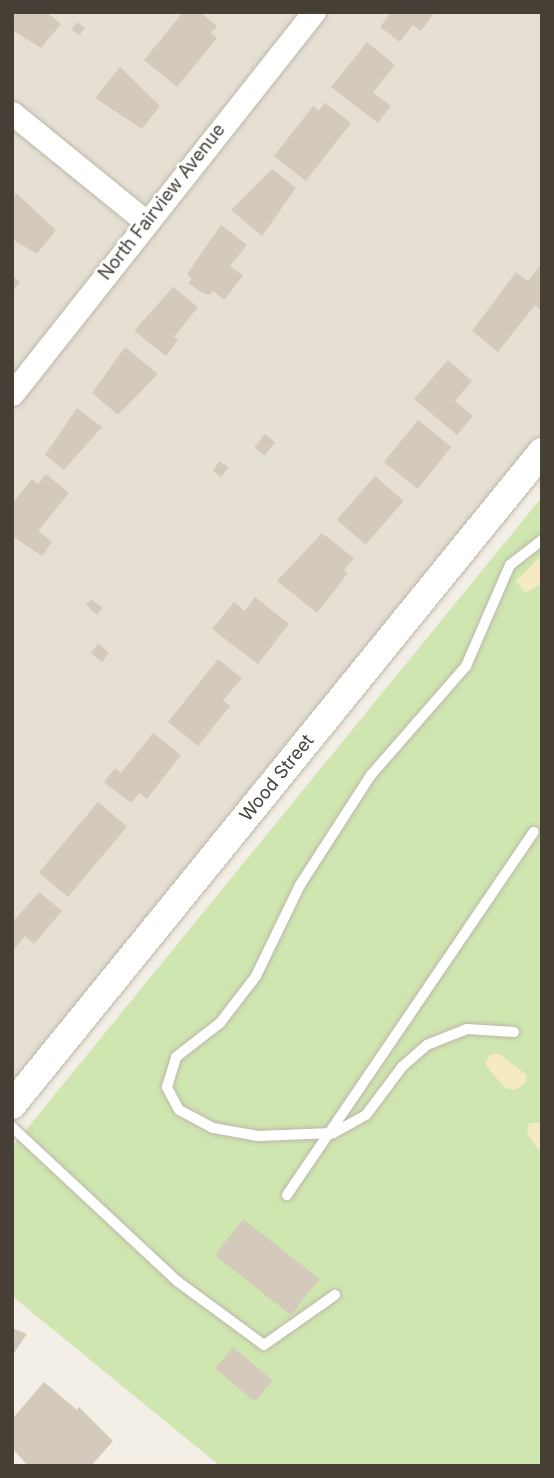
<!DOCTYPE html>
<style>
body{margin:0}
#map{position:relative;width:554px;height:1478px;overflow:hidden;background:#f3efe6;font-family:Inter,sans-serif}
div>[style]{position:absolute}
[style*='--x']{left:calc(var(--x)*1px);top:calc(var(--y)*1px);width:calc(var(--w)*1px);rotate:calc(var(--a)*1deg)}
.residential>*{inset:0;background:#e6e0d4}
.green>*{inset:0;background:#cfe6b0}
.sand>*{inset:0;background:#f6eac3}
.building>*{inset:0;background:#d4cabc;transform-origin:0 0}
.roads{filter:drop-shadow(0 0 2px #beb6a9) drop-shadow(0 0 2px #beb6a9)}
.service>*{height:10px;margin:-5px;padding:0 5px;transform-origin:5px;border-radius:5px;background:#fff}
.minor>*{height:23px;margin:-11.5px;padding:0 11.5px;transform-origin:11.5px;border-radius:11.5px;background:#fff}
.tertiary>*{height:28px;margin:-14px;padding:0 14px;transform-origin:14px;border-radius:14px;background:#fff}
span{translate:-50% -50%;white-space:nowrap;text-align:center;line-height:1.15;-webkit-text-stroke:5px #fff;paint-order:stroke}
.street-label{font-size:18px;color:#453f36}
.frame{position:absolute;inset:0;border:14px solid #453f36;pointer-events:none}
</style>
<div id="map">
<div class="residential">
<i style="clip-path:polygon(12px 12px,542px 12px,542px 450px,12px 1101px)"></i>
</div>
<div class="green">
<i style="clip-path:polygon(542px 497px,542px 1466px,220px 1466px,12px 1296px,12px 1147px)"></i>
</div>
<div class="sand">
<i style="clip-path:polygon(542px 555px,542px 583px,525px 593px,516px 581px)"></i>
<i style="clip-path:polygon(499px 1054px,527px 1075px,525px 1083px,515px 1090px,505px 1088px,485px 1064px,490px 1055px)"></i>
<i style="clip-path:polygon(529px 1123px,542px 1123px,542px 1154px,527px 1134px)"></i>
</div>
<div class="building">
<i style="clip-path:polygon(12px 12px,47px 12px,61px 24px,41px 48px,12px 30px)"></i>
<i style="clip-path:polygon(183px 12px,200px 12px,217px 26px,211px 33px,217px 38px,177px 87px,144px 60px)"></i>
<i style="clip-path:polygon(391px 12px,435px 12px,421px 31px,413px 25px,400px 42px,380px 27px)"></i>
<i style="left:77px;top:22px;width:10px;height:9px;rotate:37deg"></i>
<i style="clip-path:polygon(367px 42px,395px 65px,373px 92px,391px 106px,378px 123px,331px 87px)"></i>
<i style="clip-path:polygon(120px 67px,160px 106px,142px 129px,95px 98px)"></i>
<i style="clip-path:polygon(325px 103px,351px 123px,306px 181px,274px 156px,313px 106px,319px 111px)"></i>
<i style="clip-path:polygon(272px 169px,296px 188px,262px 236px,231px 210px)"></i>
<i style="clip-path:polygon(16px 193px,56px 230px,37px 254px,12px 239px,12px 199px)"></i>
<i style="clip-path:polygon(221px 225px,247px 245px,230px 266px,243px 276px,224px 300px,213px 291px,209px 295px,201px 292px,188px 283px,192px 279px,187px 274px)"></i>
<i style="clip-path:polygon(542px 263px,542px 311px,535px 305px,498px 352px,472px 331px,516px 272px,528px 281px)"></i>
<i style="clip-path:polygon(12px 276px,20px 282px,12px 292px)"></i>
<i style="clip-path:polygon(173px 287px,198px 307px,174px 337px,178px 340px,166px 356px,134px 331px)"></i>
<i style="clip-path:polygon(125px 347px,158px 374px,118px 415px,92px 393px)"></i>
<i style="clip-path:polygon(448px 360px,472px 381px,455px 401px,473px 416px,457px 435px,414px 399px)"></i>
<i style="clip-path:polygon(77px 408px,102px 427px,64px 470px,45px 455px)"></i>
<i style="left:418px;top:420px;width:43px;height:54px;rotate:39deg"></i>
<i style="left:265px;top:434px;width:13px;height:17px;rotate:39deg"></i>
<i style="left:220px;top:461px;width:11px;height:12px;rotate:38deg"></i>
<i style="clip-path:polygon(46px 474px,69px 493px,38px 531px,52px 542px,42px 556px,12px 536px,12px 504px,32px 479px,38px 484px)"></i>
<i style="left:375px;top:476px;width:38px;height:58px;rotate:41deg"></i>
<i style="clip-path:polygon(322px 533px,354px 558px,344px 570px,348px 573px,317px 613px,277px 581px)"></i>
<i style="clip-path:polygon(255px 597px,289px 624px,258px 664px,212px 629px,234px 602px,245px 611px)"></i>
<i style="clip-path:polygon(91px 599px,103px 608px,97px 615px,86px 605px)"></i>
<i style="clip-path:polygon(98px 643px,109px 653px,102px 662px,91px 653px)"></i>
<i style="clip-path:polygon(218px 659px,242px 678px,223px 701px,230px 706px,198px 746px,168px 722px)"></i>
<i style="clip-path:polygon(153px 733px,181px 755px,147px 799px,139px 793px,131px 803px,104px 782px,115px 768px,121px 773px)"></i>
<i style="left:98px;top:802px;width:38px;height:92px;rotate:40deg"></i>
<i style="clip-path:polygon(39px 892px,62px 911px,34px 944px,25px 936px,12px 952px,12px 923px)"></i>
<i style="left:243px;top:1219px;width:97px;height:46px;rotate:38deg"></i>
<i style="clip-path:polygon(12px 1328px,27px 1334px,12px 1356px)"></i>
<i style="left:233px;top:1347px;width:52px;height:28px;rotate:40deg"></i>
<i style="clip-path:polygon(44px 1382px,77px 1410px,79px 1407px,113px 1441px,91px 1466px,28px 1466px,12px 1448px,12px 1419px)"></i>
</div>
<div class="roads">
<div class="service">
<i style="--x:514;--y:1032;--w:47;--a:-176.3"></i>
<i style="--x:467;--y:1029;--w:43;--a:158.2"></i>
<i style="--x:427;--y:1045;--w:33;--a:139"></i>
<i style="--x:402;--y:1067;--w:60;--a:126.9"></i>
<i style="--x:366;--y:1115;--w:38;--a:151"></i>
<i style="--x:333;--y:1133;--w:75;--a:177.7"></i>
<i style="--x:258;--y:1136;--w:46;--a:-169.9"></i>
<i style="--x:213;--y:1128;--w:38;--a:-152"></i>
<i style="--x:179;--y:1110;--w:26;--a:-118"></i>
<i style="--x:167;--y:1087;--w:31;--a:-73"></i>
<i style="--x:176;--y:1057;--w:56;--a:-37.7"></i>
<i style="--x:220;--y:1023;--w:59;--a:-52.5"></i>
<i style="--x:256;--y:976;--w:101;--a:-64.2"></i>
<i style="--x:300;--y:885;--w:131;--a:-57.2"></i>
<i style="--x:371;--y:775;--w:145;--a:-48.9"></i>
<i style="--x:466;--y:666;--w:110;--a:-66.5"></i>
<i style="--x:510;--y:565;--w:41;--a:-38"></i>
<i style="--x:12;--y:1127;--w:226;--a:43"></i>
<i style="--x:177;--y:1281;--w:108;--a:36.3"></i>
<i style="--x:264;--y:1345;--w:87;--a:-35.2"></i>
<i style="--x:287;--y:1195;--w:439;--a:-55.8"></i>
</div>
<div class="minor">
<i style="--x:12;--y:113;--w:173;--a:39.1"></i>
<i style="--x:12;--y:394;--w:487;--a:-51.7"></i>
</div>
<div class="tertiary">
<i style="--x:12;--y:1105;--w:841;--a:-50.94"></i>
</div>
</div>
<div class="street-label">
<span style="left:162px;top:202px;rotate:-52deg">North Fairview Avenue</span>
<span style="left:277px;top:778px;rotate:-51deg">Wood Street</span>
</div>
<div class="frame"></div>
</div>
